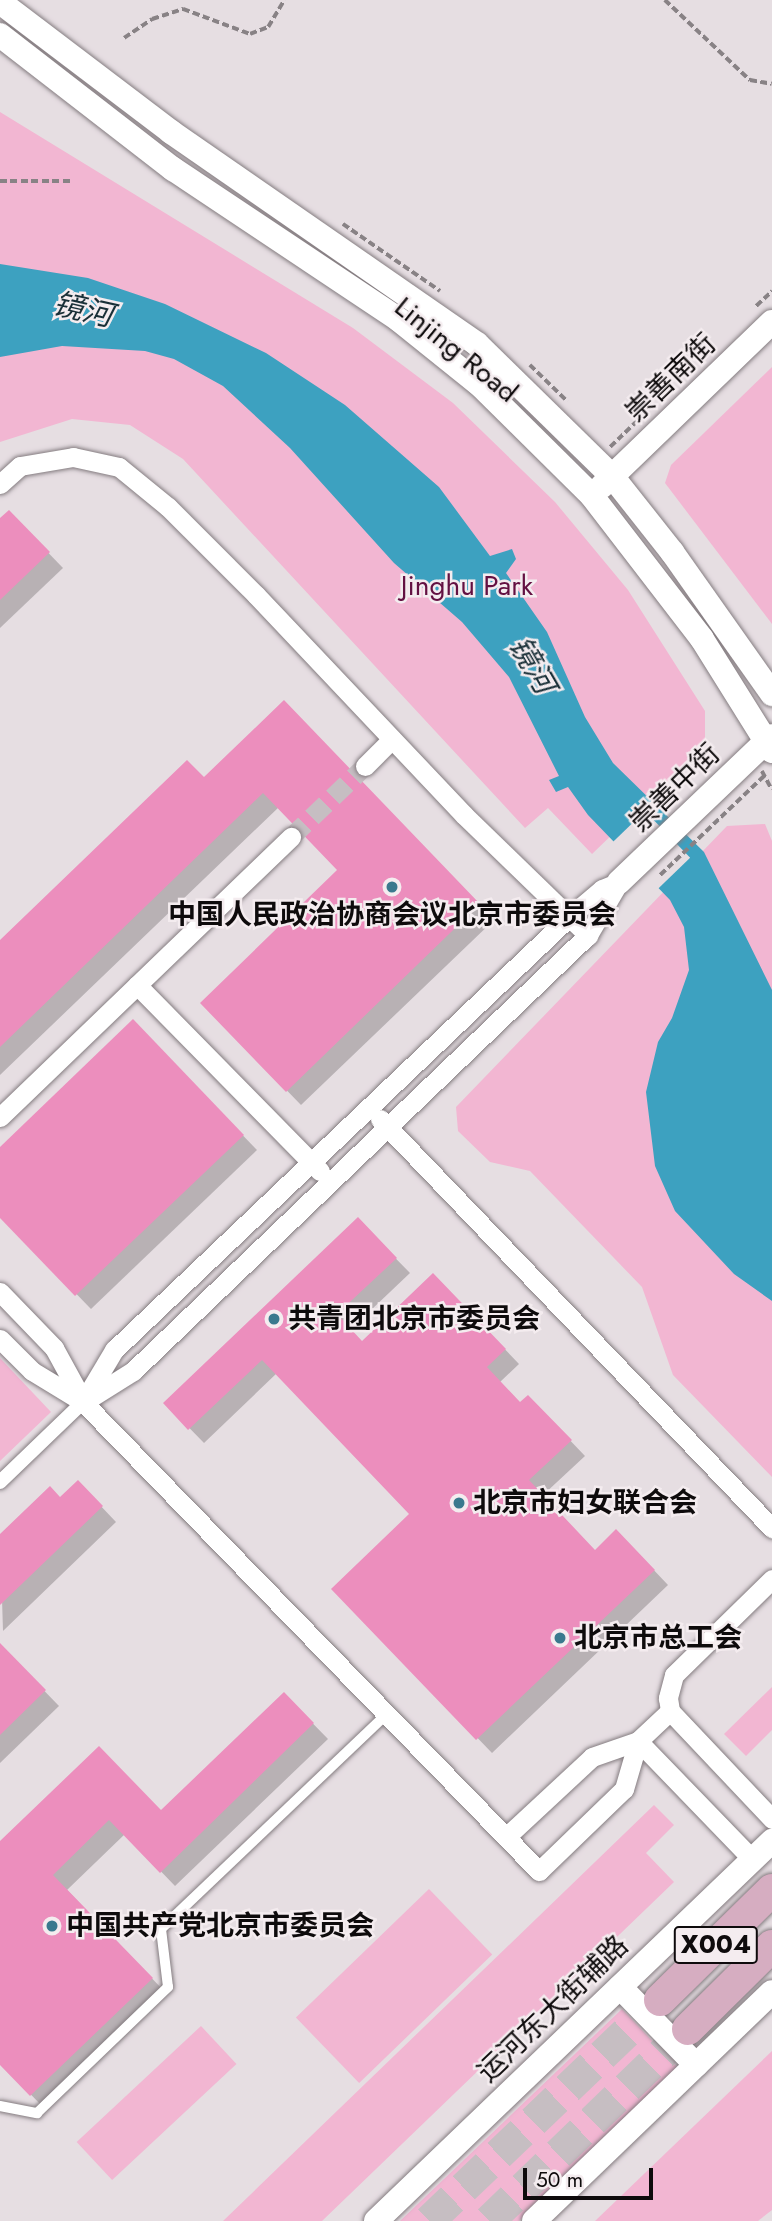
<!DOCTYPE html>
<meta charset="utf-8">
<style>
body{margin:0}
#map{position:relative;width:772px;height:2221px;overflow:hidden;background:#e6dee2;font-family:Jost,"Noto Sans SC",sans-serif}
div>[style]{position:absolute}
[style*='--x']{left:calc(var(--x)*1px);top:calc(var(--y)*1px);width:calc(var(--w)*1px);rotate:calc(var(--a)*1deg)}
.green>*{inset:0;background:#f2b6d2;transform-origin:0 0}
.water>*{inset:0;background:#3da1c0}
.pier>*{inset:0;background:#e6dee2;transform-origin:0 0}
.shadow>*{inset:0;background:#0003}
.building>*{inset:0;background:#ec8ebd}
.minor-tunnel>*{height:19px;margin-top:-9.5px;transform-origin:0;background:repeating-linear-gradient(90deg,#c6bec2 0 19px,transparent 0 29px)}
.primary-tunnel>*{height:32px;margin-top:-16px;transform-origin:0;background:repeating-linear-gradient(90deg,#c6bec2 0 32px,transparent 0 48px)}
.path>*{height:3.5px;margin-top:-1.75px;transform-origin:0;background:repeating-linear-gradient(90deg,#888285 0 7px,transparent 0 10.5px)}
.roads{filter:drop-shadow(0 0 2px #847c80) drop-shadow(0 0 2px #847c80)}
.service>*{height:10px;margin:-5px;padding:0 5px;transform-origin:5px;border-radius:5px;background:#fff}
.pedestrian>*{height:14px;margin:-7px;padding:0 7px;transform-origin:7px;border-radius:7px;background:#fff}
.minor>*{height:19px;margin:-9.5px;padding:0 9.5px;transform-origin:9.5px;border-radius:9.5px;background:#fff}
.tertiary>*{height:24px;margin:-12px;padding:0 12px;transform-origin:12px;border-radius:12px;background:#fff}
.primary>*{height:32px;margin:-16px;padding:0 16px;transform-origin:16px;border-radius:16px;background:#d6adc1}
.dots>*{width:19px;height:19px;translate:-50% -50%;box-sizing:border-box;border:4px solid #f4ecef;border-radius:50%}
span{translate:-50% -50%;white-space:nowrap;text-align:center;line-height:1.15;-webkit-text-stroke:5px #f4ecef;paint-order:stroke}
.shield-label span{padding:2px 5px;background:#f4ecef;border:2px solid;border-radius:5px;-webkit-text-stroke-width:0}
.shield-label{font-size:26px;color:#0e0b0c;font-weight:700}
.street-label{font-size:28px;color:#0e0b0c}
.park-label{font-size:28px;color:#631042}
.poi-label{font-size:28px;color:#0e0b0c;font-weight:700}
.left{translate:0 -50%;text-align:left}
.water-label{font-size:30px;color:#1a3038;font-style:italic}
.scale{position:absolute;left:523px;top:2168px;width:130px;height:32px;box-sizing:border-box;border:4px solid #0e0b0c;border-top:0;padding-left:9px;font-size:21px;line-height:24px;white-space:nowrap;color:#0e0b0c;-webkit-text-stroke:5px #f4ecef;paint-order:stroke}
</style>
<div id="map">
<div class="green">
<i style="clip-path:polygon(0 112px,353px 328px,453px 403px,555px 502px,628px 590px,705px 711px,705px 745px,592px 854px,548px 808px,525px 828px,183px 459px,130px 425px,72px 419px,0 442px)"></i>
<i style="clip-path:polygon(772px 367px,772px 624px,665px 483px,671px 465px)"></i>
<i style="clip-path:polygon(765px 824px,772px 841px,772px 1477px,673px 1375px,642px 1287px,530px 1171px,490px 1162px,458px 1131px,456px 1107px,727px 826px)"></i>
<i style="clip-path:polygon(0 1358px,51px 1412px,0 1461px)"></i>
<i style="clip-path:polygon(772px 1687px,772px 1730px,746px 1756px,724px 1734px)"></i>
<i style="clip-path:polygon(654px 1805px,674px 1825px,646px 1853px,674px 1882px,322px 2221px,223px 2221px)"></i>
<i style="left:429px;top:1889px;width:91px;height:185px;rotate:46deg"></i>
<i style="clip-path:polygon(622px 2009px,678px 2068px,519px 2221px,400px 2221px)"></i>
<i style="left:201px;top:2026px;width:52px;height:170px;rotate:47deg"></i>
<i style="clip-path:polygon(772px 2051px,772px 2210px,758px 2221px,595px 2221px)"></i>
</div>
<div class="water">
<i style="clip-path:polygon(0 264px,88px 278px,165px 304px,266px 353px,345px 405px,439px 487px,490px 556px,512px 549px,516px 559px,506px 573px,547px 632px,585px 717px,613px 763px,704px 852px,772px 990px,772px 1301px,734px 1274px,675px 1211px,655px 1166px,646px 1092px,658px 1042px,672px 1018px,689px 970px,684px 927px,670px 900px,588px 815px,568px 787px,556px 792px,549px 780px,559px 776px,509px 677px,462px 622px,394px 563px,290px 448px,223px 386px,174px 359px,145px 351px,62px 346px,0 357px)"></i>
</div>
<div class="pier">
<i style="left:645px;top:811px;width:65px;height:45px;rotate:46deg"></i>
</div>
<div class="shadow">
<i style="clip-path:polygon(9px 512px,63px 568px,0 628px,0 520px)"></i>
<i style="clip-path:polygon(298px 717px,494px 920px,301px 1105px,202px 1003px,340px 871px,279px 807px,0 1075px,0 942px,204px 779px)"></i>
<i style="clip-path:polygon(147px 1036px,257px 1150px,91px 1309px,0 1215px,0 1149px)"></i>
<i style="clip-path:polygon(358px 1220px,410px 1273px,350px 1330px,363px 1343px,448px 1290px,519px 1364px,500px 1382px,521px 1404px,543px 1412px,585px 1456px,542px 1496px,596px 1552px,631px 1546px,668px 1585px,492px 1753px,334px 1589px,412px 1514px,277px 1373px,204px 1443px,165px 1403px)"></i>
<i style="clip-path:polygon(78px 1482px,116px 1522px,3px 1631px,0 1536px,60px 1499px)"></i>
<i style="clip-path:polygon(1px 1646px,59px 1706px,0 1763px,0 1647px)"></i>
<i style="clip-path:polygon(284px 1694px,328px 1739px,175px 1886px,125px 1834px,67px 1890px,166px 1993px,45px 2109px,0 2063px,0 1844px,99px 1748px,162px 1812px)"></i>
</div>
<div class="building">
<i style="clip-path:polygon(9px 510px,50px 552px,0 600px,0 518px)"></i>
<i style="clip-path:polygon(284px 700px,480px 904px,286px 1092px,200px 1003px,337px 870px,263px 793px,0 1047px,0 940px,187px 760px,204px 777px)"></i>
<i style="clip-path:polygon(133px 1019px,244px 1135px,75px 1296px,0 1218px,0 1147px)"></i>
<i style="clip-path:polygon(358px 1217px,397px 1258px,337px 1314px,362px 1341px,433px 1273px,506px 1349px,487px 1367px,520px 1402px,528px 1395px,572px 1440px,529px 1480px,595px 1550px,616px 1529px,655px 1570px,476px 1740px,331px 1589px,409px 1514px,262px 1360px,188px 1430px,163px 1403px)"></i>
<i style="clip-path:polygon(78px 1480px,103px 1506px,0 1605px,0 1534px,50px 1486px,60px 1497px)"></i>
<i style="clip-path:polygon(0 1643px,46px 1690px,0 1735px)"></i>
<i style="clip-path:polygon(284px 1692px,314px 1723px,160px 1873px,109px 1820px,53px 1875px,153px 1978px,30px 2096px,0 2065px,0 1841px,99px 1746px,161px 1810px)"></i>
</div>
<div class="minor-tunnel">
<i style="--x:291;--y:837;--w:103;--a:-43.8"></i>
</div>
<div class="primary-tunnel">
<i style="--x:429;--y:2221;--w:320;--a:-43.7"></i>
<i style="--x:489;--y:2221;--w:277;--a:-44"></i>
</div>
<div class="path">
<i style="--x:665;--y:0;--w:117;--a:43.3"></i>
<i style="--x:750;--y:80;--w:22;--a:10"></i>
<i style="--x:124;--y:38;--w:34;--a:-34"></i>
<i style="--x:152;--y:19;--w:33;--a:-18"></i>
<i style="--x:183;--y:9;--w:72;--a:20.5"></i>
<i style="--x:250;--y:34;--w:19;--a:-21"></i>
<i style="--x:268;--y:27;--w:31;--a:-59"></i>
<i style="--x:0;--y:181;--w:70;--a:0"></i>
<i style="--x:343;--y:224;--w:118;--a:34.6"></i>
<i style="--x:756;--y:306;--w:22;--a:-43"></i>
<i style="--x:530;--y:365;--w:52;--a:44.2"></i>
<i style="--x:610;--y:447;--w:37;--a:-44"></i>
<i style="--x:762;--y:771;--w:21;--a:62"></i>
<i style="--x:660;--y:875;--w:146;--a:-43.6"></i>
</div>
<div class="roads">
<div class="service">
<i style="--x:0;--y:2106;--w:38;--a:11"></i>
<i style="--x:37;--y:2113;--w:182;--a:-43.9"></i>
<i style="--x:168;--y:1987;--w:58;--a:-96.9"></i>
<i style="--x:161;--y:1929;--w:312;--a:-43.6"></i>
</div>
<div class="pedestrian">
<i style="--x:0;--y:1482;--w:115;--a:-43.9"></i>
</div>
<div class="minor">
<i style="--x:0;--y:484;--w:27;--a:-42"></i>
<i style="--x:20;--y:466;--w:54;--a:-9.6"></i>
<i style="--x:73;--y:457;--w:47;--a:12.3"></i>
<i style="--x:119;--y:467;--w:63;--a:39.2"></i>
<i style="--x:168;--y:507;--w:124;--a:45"></i>
<i style="--x:256;--y:595;--w:303;--a:46.6"></i>
<i style="--x:464;--y:815;--w:173;--a:44.1"></i>
<i style="--x:365;--y:766;--w:38;--a:-45"></i>
<i style="--x:137;--y:985;--w:261;--a:45.5"></i>
<i style="--x:0;--y:1117;--w:404;--a:-43.9"></i>
<i style="--x:380;--y:1119;--w:567;--a:46.22"></i>
<i style="--x:0;--y:1292;--w:78;--a:46"></i>
<i style="--x:54;--y:1348;--w:60;--a:61.3"></i>
<i style="--x:0;--y:1339;--w:45;--a:45"></i>
<i style="--x:32;--y:1371;--w:60;--a:31.3"></i>
<i style="--x:83;--y:1402;--w:654;--a:45.81"></i>
<i style="--x:539;--y:1871;--w:118;--a:-44"></i>
<i style="--x:624;--y:1789;--w:50;--a:-73.7"></i>
<i style="--x:87;--y:1400;--w:54;--a:-32.2"></i>
<i style="--x:133;--y:1371;--w:630;--a:-43.78"></i>
<i style="--x:588;--y:935;--w:61;--a:-59.7"></i>
<i style="--x:83;--y:1402;--w:61;--a:-59.2"></i>
<i style="--x:114;--y:1350;--w:628;--a:-43.58"></i>
<i style="--x:569;--y:917;--w:43;--a:-40.3"></i>
<i style="--x:602;--y:889;--w:18;--a:-22"></i>
<i style="--x:772;--y:1579;--w:137;--a:135.6"></i>
<i style="--x:674;--y:1675;--w:24;--a:105"></i>
<i style="--x:668;--y:1698;--w:13;--a:81"></i>
<i style="--x:670;--y:1711;--w:149;--a:46.6"></i>
<i style="--x:638;--y:1741;--w:164;--a:46"></i>
<i style="--x:506;--y:1837;--w:117;--a:-42.9"></i>
<i style="--x:592;--y:1757;--w:49;--a:-19.2"></i>
<i style="--x:638;--y:1741;--w:44;--a:-43.2"></i>
</div>
<div class="tertiary">
<i style="--x:0;--y:2;--w:215;--a:37.2"></i>
<i style="--x:171;--y:132;--w:372;--a:34.7"></i>
<i style="--x:477;--y:344;--w:189;--a:44.4"></i>
<i style="--x:612;--y:476;--w:97;--a:51.7"></i>
<i style="--x:672;--y:552;--w:174;--a:54.8"></i>
<i style="--x:0;--y:35;--w:219;--a:37.8"></i>
<i style="--x:173;--y:169;--w:272;--a:33.7"></i>
<i style="--x:399;--y:320;--w:102;--a:38.7"></i>
<i style="--x:479;--y:384;--w:159;--a:44.7"></i>
<i style="--x:592;--y:496;--w:180;--a:52.4"></i>
<i style="--x:702;--y:639;--w:132;--a:58"></i>
<i style="--x:602;--y:486;--w:236;--a:-44"></i>
<i style="--x:619;--y:882;--w:211;--a:-43.7"></i>
<i style="--x:620;--y:1987;--w:109;--a:45.7"></i>
<i style="--x:376;--y:2221;--w:549;--a:-43.82"></i>
<i style="--x:534;--y:2221;--w:330;--a:-43.9"></i>
</div>
<div class="primary">
<i style="--x:660;--y:2000;--w:157;--a:-44.5"></i>
<i style="--x:688;--y:2029;--w:118;--a:-44.7"></i>
</div>
</div>
<div class="dots">
<i style="left:392px;top:887px;background:#3a798e"></i>
<i style="left:274px;top:1319px;background:#3a798e"></i>
<i style="left:459px;top:1503px;background:#3a798e"></i>
<i style="left:560px;top:1638px;background:#3a798e"></i>
<i style="left:52px;top:1926px;background:#3a798e"></i>
</div>
<div class="shield-label">
<span style="left:716px;top:1945px">X004</span>
</div>
<div class="street-label">
<span style="left:456px;top:350px;rotate:39deg">Linjing Road</span>
<span style="left:671px;top:378px;rotate:-44deg">崇善南街</span>
<span style="left:675px;top:788px;rotate:-44deg">崇善中街</span>
<span style="left:553px;top:2009px;rotate:-44deg">运河东大街辅路</span>
</div>
<div class="park-label">
<span style="left:467px;top:586px">Jinghu Park</span>
</div>
<div class="poi-label">
<span style="left:392px;top:915px">中国人民政治协商会议北京市委员会</span>
<span class="left" style="left:288px;top:1319px">共青团北京市委员会</span>
<span class="left" style="left:473px;top:1503px">北京市妇女联合会</span>
<span class="left" style="left:574px;top:1638px">北京市总工会</span>
<span class="left" style="left:66px;top:1926px">中国共产党北京市委员会</span>
</div>
<div class="water-label">
<span style="left:83px;top:310px;rotate:13deg">镜河</span>
<span style="left:532px;top:665px;rotate:60deg">镜河</span>
</div>
<div class="scale">50 m</div>
</div>
